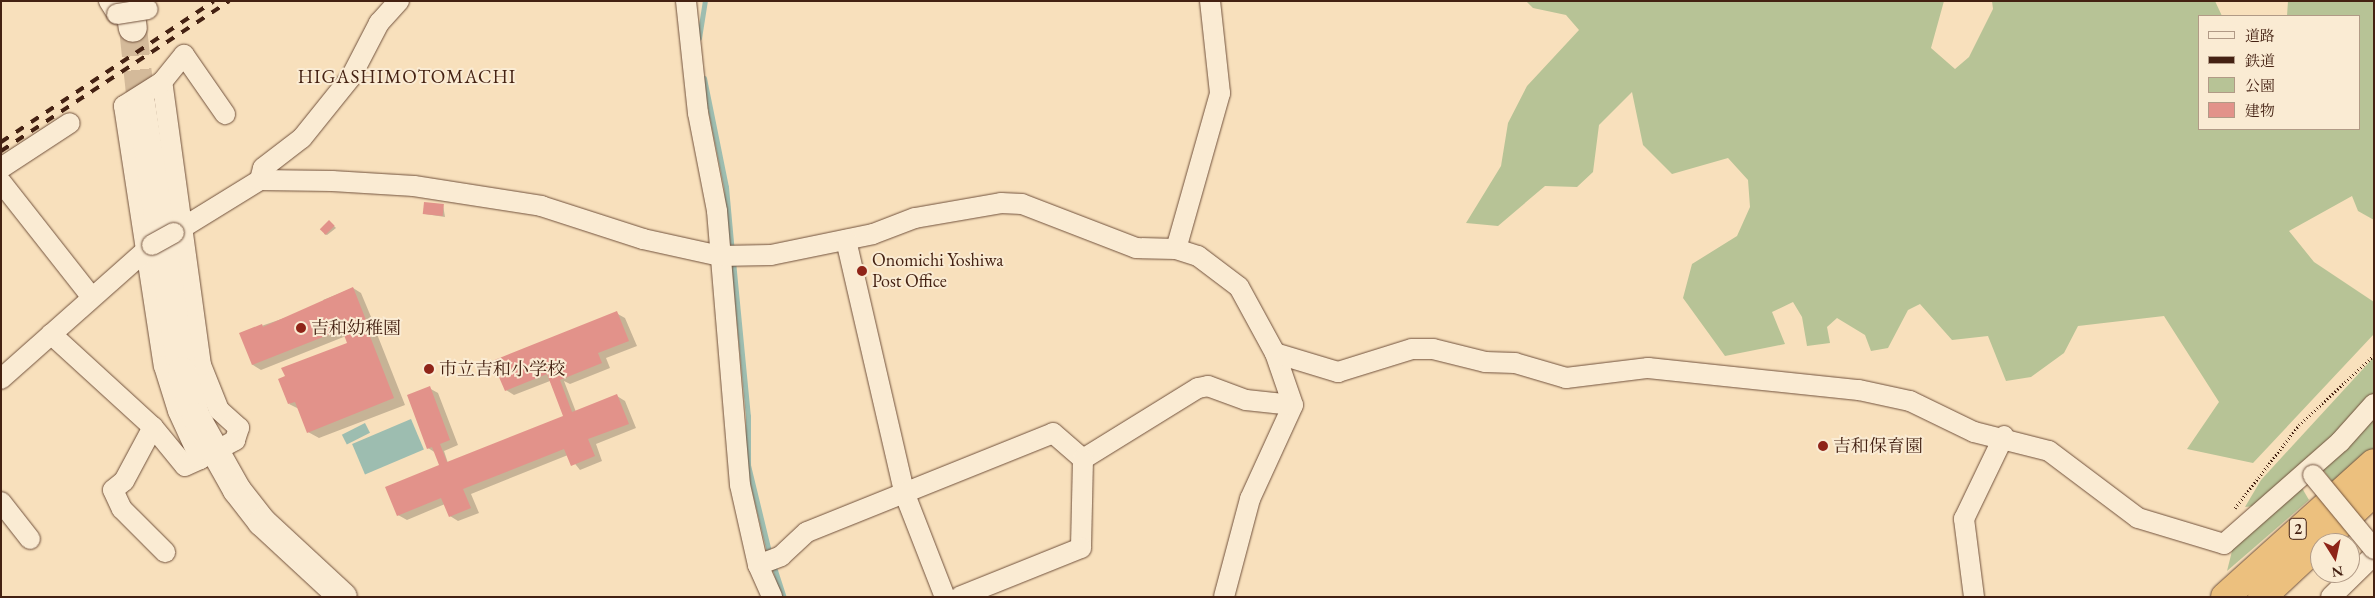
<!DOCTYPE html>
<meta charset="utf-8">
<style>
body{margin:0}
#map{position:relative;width:2375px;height:598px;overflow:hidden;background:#f8e0bc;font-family:"EB Garamond","Noto Serif JP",serif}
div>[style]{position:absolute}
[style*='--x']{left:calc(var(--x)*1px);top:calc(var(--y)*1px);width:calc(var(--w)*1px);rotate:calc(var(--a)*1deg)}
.green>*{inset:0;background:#b7c396}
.water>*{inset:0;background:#9dbdb0;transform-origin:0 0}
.shadow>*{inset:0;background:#0003}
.stream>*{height:5px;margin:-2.5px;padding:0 2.5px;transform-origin:2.5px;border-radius:2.5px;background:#9dbdb0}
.building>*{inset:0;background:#e2928a;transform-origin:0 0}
.secondary-tunnel>*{height:28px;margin-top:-14px;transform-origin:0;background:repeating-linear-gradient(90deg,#d4ba9a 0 28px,transparent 0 42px)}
.path>*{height:3px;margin-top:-1.5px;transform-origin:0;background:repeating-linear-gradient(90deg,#442112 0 1px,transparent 0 3.5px)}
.roads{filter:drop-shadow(0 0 1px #71513c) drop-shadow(0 0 1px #71513c)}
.street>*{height:20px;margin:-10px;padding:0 10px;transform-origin:10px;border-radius:10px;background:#faebd3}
.secondary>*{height:28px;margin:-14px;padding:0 14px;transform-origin:14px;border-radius:14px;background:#faebd3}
.highway>*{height:28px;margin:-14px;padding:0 14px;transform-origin:14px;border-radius:14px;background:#ecc07e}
.rail>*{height:4px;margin-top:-2px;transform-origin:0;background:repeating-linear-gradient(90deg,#442112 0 9px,transparent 0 18px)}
.bridges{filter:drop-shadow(0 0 1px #71513c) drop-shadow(0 0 1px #71513c)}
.street-bridge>*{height:20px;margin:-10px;padding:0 10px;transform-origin:10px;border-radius:10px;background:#faebd3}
.dots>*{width:14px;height:14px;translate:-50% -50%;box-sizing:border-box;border:2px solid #faebd3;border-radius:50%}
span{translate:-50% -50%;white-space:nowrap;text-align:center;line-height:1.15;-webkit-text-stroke:4px #faebd3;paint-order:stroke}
.shield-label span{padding:1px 4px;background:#faebd3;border:1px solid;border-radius:4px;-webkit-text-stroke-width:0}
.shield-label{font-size:16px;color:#442112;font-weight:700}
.poi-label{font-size:18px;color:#442112}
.left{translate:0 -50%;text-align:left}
.neighbourhood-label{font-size:19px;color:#442112;letter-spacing:1px}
.frame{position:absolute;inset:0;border:2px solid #442112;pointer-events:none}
.legend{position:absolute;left:2198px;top:15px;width:162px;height:115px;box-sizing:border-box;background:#faebd3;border:1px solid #b19a86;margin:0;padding:6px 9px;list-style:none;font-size:15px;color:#442112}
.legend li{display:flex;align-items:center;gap:10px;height:25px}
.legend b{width:25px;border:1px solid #b19a86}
.north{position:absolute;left:2310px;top:533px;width:50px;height:50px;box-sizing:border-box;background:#faebd3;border:1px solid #b19a86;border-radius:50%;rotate:170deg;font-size:14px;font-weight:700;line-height:20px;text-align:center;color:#442112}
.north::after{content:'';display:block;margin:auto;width:18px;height:22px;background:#8f2418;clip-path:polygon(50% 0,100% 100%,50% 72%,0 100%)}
</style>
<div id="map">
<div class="green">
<i style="clip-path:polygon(1526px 1px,1944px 1px,1931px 48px,1955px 69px,1969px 57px,1993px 9px,1992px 1px,2215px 1px,2222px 16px,2199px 16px,2199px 129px,2359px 129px,2359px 16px,2287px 16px,2288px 1px,2374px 1px,2374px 220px,2358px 211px,2352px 196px,2289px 231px,2314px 262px,2374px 302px,2374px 334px,2253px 463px,2187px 449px,2219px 402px,2164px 316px,2078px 326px,2064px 353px,2031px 377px,2006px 381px,1988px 336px,1952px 340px,1920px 304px,1908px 310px,1888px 348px,1871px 351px,1865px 335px,1837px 318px,1827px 327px,1830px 343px,1807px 346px,1802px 317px,1793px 302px,1772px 312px,1785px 344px,1725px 356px,1683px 298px,1692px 264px,1737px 236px,1750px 207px,1748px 180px,1728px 158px,1672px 174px,1643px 145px,1632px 92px,1599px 125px,1593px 172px,1577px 187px,1545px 186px,1498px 226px,1466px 223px,1501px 166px,1508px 123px,1527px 86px,1579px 30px,1566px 15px,1533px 8px)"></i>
<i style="clip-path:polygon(2374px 357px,2374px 399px,2254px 506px,2245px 507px,2261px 480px)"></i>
<i style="clip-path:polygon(2374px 417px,2374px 449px,2334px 484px,2323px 470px)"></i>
<i style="clip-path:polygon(2302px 488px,2309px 500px,2227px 571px,2233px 547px)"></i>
</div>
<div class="water">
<i style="left:411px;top:419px;width:33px;height:64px;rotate:67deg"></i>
<i style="left:365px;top:423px;width:11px;height:26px;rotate:63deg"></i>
</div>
<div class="shadow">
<i style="clip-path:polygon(443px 205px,445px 217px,425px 214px)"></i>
<i style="clip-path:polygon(329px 221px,336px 228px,327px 235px,324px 234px)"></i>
<i style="clip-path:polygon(353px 288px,361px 293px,374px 324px,365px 328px,377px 334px,405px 405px,319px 438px,308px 432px,299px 409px,289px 404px,348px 344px,346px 336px,261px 370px,253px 365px,241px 333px,325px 304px,323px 300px)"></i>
<i style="clip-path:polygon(616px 313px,625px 318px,637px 346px,606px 358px,610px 368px,570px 384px,564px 381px,576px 412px,617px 396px,625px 401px,636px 428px,596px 444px,602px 461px,580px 470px,568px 455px,471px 494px,479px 513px,458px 521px,450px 516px,445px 504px,407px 520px,398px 515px,440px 466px,436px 453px,428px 448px,429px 388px,438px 393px,458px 445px,444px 451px,448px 463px,565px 416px,550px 381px,514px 395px,506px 390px)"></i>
</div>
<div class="stream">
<i style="--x:699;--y:38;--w:37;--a:-81"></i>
<i style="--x:704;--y:78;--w:111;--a:78.6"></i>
<i style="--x:726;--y:187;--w:66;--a:84.8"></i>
<i style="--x:733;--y:261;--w:156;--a:84.5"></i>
<i style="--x:748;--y:416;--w:49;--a:90"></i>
<i style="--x:748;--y:465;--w:94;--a:76.4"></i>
<i style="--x:773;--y:564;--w:35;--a:72"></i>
</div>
<div class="building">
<i style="left:424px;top:202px;width:20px;height:12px;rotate:6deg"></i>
<i style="left:329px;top:220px;width:8px;height:13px;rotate:45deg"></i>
<i style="clip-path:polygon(353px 287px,366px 320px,252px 365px,239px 333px,262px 324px,263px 327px)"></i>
<i style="clip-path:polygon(617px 311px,629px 341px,598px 353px,602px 363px,560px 380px,572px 412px,617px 394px,629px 424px,588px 439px,595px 456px,571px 466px,564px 449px,463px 489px,471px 508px,449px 517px,441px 498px,397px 516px,385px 487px,439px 465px,432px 447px,427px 449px,407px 395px,430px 386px,450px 440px,440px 444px,447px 462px,563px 416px,547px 374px,505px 391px,492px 361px)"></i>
<i style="clip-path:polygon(366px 326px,394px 398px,307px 433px,295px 402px,288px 404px,278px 379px,285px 376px,281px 368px,347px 343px,344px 335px)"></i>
</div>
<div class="secondary-tunnel">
<i style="--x:133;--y:28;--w:75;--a:83.9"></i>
</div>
<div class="path">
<i style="--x:2235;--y:508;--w:105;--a:-52.4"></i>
<i style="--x:2299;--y:425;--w:103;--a:-43"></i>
</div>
<div class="roads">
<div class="street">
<i style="--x:109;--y:1;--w:15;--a:58"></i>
<i style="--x:686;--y:1;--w:113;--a:83.9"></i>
<i style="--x:698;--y:113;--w:100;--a:79"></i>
<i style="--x:717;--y:211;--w:275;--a:85.2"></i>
<i style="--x:740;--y:485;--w:82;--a:77.3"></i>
<i style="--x:758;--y:565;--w:35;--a:66"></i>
<i style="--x:162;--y:82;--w:35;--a:-51"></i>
<i style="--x:184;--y:55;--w:72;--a:55.2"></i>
<i style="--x:1;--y:168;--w:82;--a:-33.1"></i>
<i style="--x:260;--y:180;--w:12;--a:-76"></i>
<i style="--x:263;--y:168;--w:49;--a:-37.6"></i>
<i style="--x:302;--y:138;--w:78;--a:-51.2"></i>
<i style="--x:351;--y:77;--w:61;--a:-62.6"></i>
<i style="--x:379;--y:23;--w:30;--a:-48"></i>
<i style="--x:1;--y:182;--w:144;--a:51.8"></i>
<i style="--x:174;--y:233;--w:101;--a:-31.6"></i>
<i style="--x:260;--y:180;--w:72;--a:0.8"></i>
<i style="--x:332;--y:181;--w:82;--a:3.5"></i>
<i style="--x:414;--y:186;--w:129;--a:8.9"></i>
<i style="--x:541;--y:206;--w:107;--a:17.9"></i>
<i style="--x:643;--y:239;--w:79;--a:12.4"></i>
<i style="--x:720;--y:256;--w:51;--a:-1.1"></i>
<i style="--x:771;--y:255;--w:104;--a:-11.6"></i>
<i style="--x:873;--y:234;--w:45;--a:-20.9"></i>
<i style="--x:915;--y:218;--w:87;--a:-9.9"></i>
<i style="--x:1001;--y:203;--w:21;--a:3"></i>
<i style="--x:1022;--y:204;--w:122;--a:21.1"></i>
<i style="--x:1136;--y:248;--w:40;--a:1.4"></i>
<i style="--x:1176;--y:249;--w:23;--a:18"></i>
<i style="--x:1198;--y:256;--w:51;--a:37.1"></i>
<i style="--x:1239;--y:287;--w:75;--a:61.4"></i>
<i style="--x:1275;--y:353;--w:55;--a:70.9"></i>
<i style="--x:1293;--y:405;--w:103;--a:114.6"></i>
<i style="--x:1250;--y:499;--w:101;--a:104.9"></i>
<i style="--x:846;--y:240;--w:259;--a:77"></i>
<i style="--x:904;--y:492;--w:113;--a:68.7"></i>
<i style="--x:1176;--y:249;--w:162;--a:-74.2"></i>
<i style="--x:1220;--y:93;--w:93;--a:-96.2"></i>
<i style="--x:51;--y:334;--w:138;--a:42.4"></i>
<i style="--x:153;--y:427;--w:50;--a:50.6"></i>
<i style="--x:185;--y:466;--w:17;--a:-25"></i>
<i style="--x:200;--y:459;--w:40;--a:-28"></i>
<i style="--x:235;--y:440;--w:13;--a:-72"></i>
<i style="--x:239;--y:428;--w:27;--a:-138"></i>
<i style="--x:219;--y:410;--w:48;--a:-111.8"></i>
<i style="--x:201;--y:365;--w:286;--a:-97.8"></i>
<i style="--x:162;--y:82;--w:45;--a:147.7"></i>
<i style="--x:124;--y:106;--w:263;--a:81.3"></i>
<i style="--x:164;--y:366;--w:47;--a:72.7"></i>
<i style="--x:178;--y:411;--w:53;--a:65.4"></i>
<i style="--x:1275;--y:353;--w:66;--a:16.8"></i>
<i style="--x:1338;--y:372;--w:77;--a:-17.3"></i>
<i style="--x:1412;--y:349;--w:21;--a:0"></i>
<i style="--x:1433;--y:349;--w:54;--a:14"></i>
<i style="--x:1485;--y:362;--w:30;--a:2"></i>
<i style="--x:1515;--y:363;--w:53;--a:16.4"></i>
<i style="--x:1566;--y:378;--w:83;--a:-7"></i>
<i style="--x:1648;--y:368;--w:212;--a:6"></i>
<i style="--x:1859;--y:390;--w:52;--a:12.2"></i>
<i style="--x:1910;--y:401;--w:71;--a:25.8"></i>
<i style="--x:1974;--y:432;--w:77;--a:14.2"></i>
<i style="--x:2049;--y:451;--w:111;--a:37"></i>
<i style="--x:2138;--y:518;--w:90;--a:16.8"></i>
<i style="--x:2224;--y:544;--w:154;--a:-41.3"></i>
<i style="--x:2340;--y:442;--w:51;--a:-48.2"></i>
<i style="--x:1;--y:379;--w:202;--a:-41.6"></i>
<i style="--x:153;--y:427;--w:61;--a:118.2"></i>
<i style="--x:124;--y:481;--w:14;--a:141"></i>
<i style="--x:113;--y:490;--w:21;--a:65"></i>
<i style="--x:122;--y:509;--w:61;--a:45"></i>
<i style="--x:1083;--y:459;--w:135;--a:-31.7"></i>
<i style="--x:1198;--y:388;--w:10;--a:-11"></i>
<i style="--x:1208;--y:386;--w:40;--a:20.2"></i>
<i style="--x:1246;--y:400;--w:47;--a:6.1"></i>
<i style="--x:1;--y:502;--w:47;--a:51.9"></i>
<i style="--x:758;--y:565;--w:25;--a:-21"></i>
<i style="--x:781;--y:556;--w:35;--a:-43"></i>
<i style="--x:807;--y:532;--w:265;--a:-21.9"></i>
<i style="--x:1053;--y:433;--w:40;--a:41"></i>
<i style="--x:1083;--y:459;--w:89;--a:91.3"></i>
<i style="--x:1081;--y:548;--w:131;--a:158.1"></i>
<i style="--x:1974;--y:597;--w:79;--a:-97.3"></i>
<i style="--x:1964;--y:519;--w:92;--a:-64.3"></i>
<i style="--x:2331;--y:597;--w:60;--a:-44.3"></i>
</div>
<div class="secondary">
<i style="--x:129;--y:1;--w:27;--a:82"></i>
<i style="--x:141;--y:103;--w:271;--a:81.3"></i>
<i style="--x:182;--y:371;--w:48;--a:73.1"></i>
<i style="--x:196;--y:417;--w:84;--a:60.7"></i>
<i style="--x:237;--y:490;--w:41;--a:52"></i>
<i style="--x:262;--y:522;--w:110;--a:42.8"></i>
</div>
<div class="highway">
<i style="--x:2320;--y:543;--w:74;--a:-43.4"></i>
<i style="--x:2225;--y:597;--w:200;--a:-42"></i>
<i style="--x:2262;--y:597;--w:79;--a:-43"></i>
</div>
</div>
<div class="rail">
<i style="--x:1;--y:142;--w:255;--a:-33.5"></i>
<i style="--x:1;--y:151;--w:273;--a:-33.3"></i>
</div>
<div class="bridges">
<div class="street-bridge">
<i style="--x:117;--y:14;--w:31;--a:-9"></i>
<i style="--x:152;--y:245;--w:25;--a:-29"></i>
<i style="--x:2313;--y:475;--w:96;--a:50.5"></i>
</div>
</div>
<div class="dots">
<i style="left:862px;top:271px;background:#8f2418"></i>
<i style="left:301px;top:328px;background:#8f2418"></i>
<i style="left:429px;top:369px;background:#8f2418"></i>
<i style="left:1823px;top:446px;background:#8f2418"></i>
</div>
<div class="shield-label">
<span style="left:2298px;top:529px">2</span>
</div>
<div class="poi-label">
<span class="left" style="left:872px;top:271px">Onomichi Yoshiwa<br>Post Office</span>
<span class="left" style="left:311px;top:328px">吉和幼稚園</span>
<span class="left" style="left:439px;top:369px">市立吉和小学校</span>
<span class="left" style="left:1833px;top:446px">吉和保育園</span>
</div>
<div class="neighbourhood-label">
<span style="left:407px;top:77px">HIGASHIMOTOMACHI</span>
</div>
<div class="frame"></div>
<ul class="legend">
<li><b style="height:6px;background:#faebd3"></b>道路</li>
<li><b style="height:6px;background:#442112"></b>鉄道</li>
<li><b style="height:14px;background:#b7c396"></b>公園</li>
<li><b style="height:14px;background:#e2928a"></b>建物</li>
</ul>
<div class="north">N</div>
</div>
